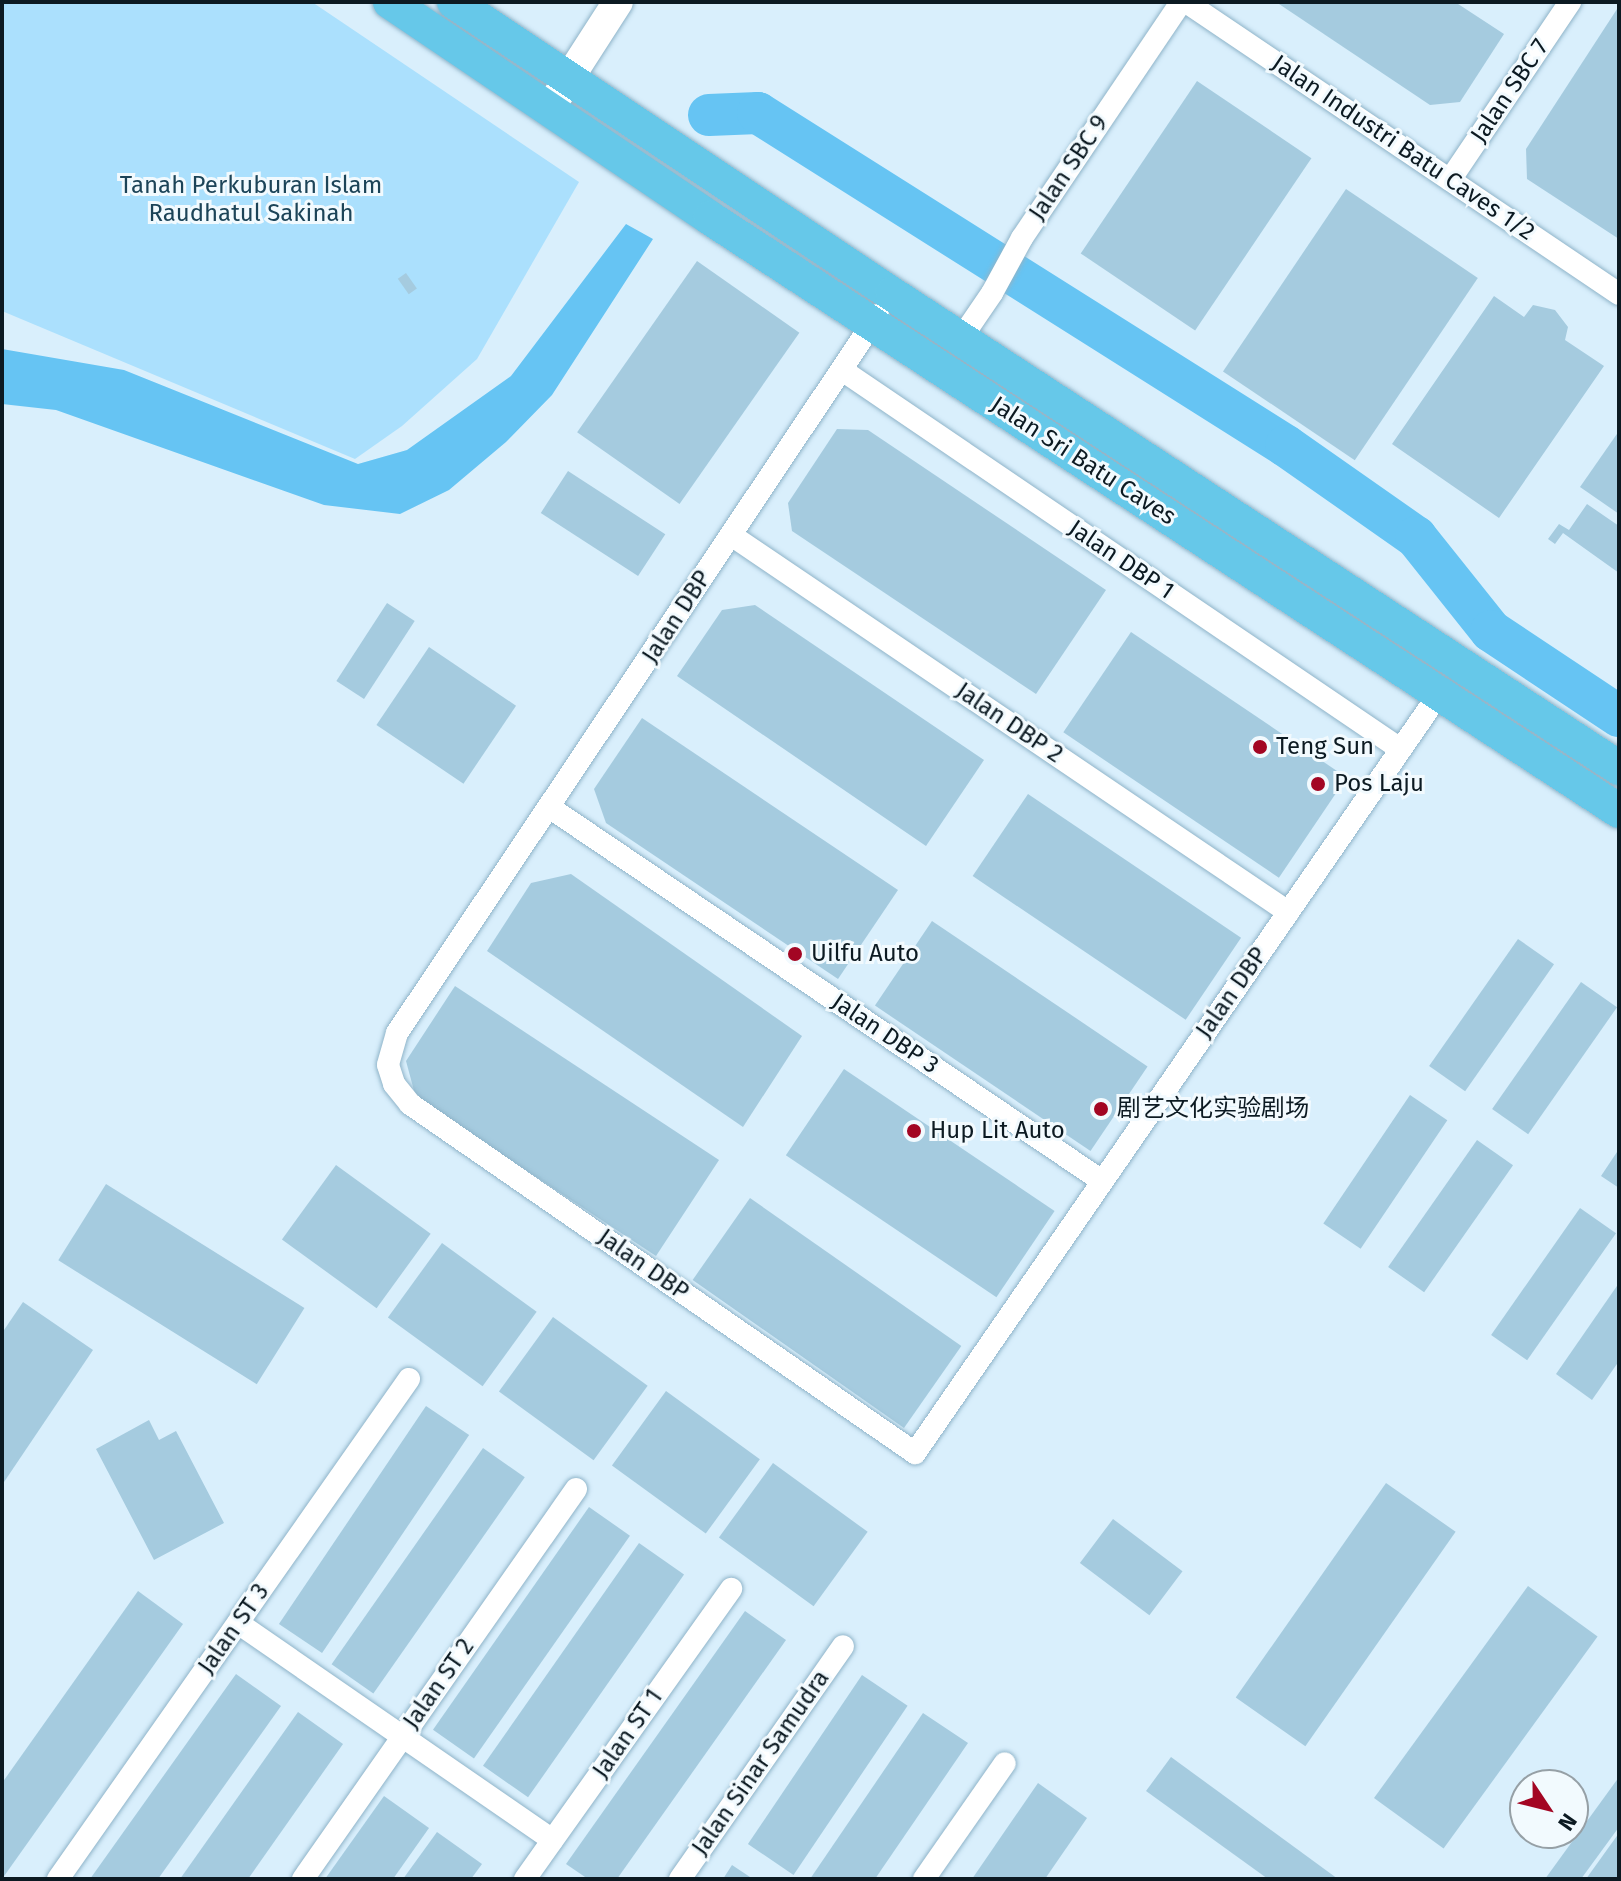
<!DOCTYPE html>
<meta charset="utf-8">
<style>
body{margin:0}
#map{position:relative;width:1621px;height:1881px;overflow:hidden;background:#d9effc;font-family:"Fira Sans","Noto Sans SC",sans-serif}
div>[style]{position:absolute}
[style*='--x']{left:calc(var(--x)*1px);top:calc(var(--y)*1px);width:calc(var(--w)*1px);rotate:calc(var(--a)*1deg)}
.green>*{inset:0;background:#abe0fd}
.water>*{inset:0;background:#66c4f3}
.river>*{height:42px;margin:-21px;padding:0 21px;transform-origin:21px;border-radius:21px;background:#66c4f3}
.building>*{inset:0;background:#a5cbdf;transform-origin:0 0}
.roads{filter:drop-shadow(0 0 2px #8fb4c9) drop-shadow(0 0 2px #8fb4c9)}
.street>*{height:22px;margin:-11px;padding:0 11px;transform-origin:11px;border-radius:11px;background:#fff}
.secondary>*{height:30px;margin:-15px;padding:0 15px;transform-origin:15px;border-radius:15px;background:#fff}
.primary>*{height:34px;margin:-17px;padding:0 17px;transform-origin:17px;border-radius:17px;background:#66c8e9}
.dots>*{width:22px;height:22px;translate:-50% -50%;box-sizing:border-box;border:4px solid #f2fafe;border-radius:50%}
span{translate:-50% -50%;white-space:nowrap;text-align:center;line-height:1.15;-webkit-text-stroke:6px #f2fafe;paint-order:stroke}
.street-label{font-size:24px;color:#0c1a22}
.park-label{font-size:24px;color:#1c4458}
.poi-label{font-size:24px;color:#0c1a22}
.left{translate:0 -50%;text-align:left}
.frame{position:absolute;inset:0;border:4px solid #0c1a22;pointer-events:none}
.north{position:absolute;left:1509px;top:1769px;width:80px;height:80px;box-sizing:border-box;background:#f2fafe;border:2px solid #96a0a6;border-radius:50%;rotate:125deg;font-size:22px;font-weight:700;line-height:32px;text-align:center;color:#0c1a22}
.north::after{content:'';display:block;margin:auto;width:28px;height:36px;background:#a30623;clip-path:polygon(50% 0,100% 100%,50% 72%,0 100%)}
</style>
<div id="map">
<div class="green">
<i style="clip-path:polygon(2px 2px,312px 2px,579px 182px,477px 359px,402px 426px,355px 459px,2px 311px)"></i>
</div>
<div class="water">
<i style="clip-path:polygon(626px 224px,653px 239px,552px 395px,506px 442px,449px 490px,400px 514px,324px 505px,56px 410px,2px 404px,2px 349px,124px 370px,358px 464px,407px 450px,511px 376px)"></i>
</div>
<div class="river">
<i style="--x:709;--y:115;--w:49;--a:-2.3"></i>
<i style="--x:758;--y:113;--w:624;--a:32.24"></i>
<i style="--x:1286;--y:446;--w:159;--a:35"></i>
<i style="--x:1416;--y:537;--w:120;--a:51.4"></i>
<i style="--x:1491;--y:631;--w:154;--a:33.6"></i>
</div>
<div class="building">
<i style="clip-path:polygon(1276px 2px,1455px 2px,1504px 34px,1460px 102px,1430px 105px)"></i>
<i style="clip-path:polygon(1619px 6px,1619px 239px,1527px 179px,1526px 149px)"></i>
<i style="left:1197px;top:81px;width:138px;height:208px;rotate:34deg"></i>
<i style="left:1346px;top:189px;width:159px;height:220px;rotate:34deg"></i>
<i style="left:697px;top:261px;width:125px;height:209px;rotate:35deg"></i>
<i style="left:406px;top:273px;width:19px;height:10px;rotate:55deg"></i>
<i style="clip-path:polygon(1494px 296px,1524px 317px,1533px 305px,1555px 310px,1568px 327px,1565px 340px,1604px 366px,1499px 518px,1392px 444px)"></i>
<i style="clip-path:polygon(837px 429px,868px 430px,1106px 590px,1036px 694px,792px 531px,788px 503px)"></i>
<i style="clip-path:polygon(1619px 431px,1619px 514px,1580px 487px)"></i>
<i style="left:568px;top:471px;width:116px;height:50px;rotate:33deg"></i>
<i style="clip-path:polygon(1587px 504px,1619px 526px,1619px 573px,1563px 533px,1555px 544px,1548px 539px,1559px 524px,1569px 530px)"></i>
<i style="left:387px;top:603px;width:33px;height:93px;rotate:33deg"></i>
<i style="clip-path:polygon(755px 605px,984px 760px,926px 846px,677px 676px,722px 610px)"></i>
<i style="left:1131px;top:632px;width:260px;height:121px;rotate:34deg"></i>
<i style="left:429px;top:647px;width:105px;height:94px;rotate:34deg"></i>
<i style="clip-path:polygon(642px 718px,898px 890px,838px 979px,606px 823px,594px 789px)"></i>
<i style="left:1028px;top:794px;width:257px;height:99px;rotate:34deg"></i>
<i style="clip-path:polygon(571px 874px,802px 1036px,743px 1127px,487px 951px,531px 883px)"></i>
<i style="left:932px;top:921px;width:260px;height:102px;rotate:34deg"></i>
<i style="left:1518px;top:939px;width:44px;height:155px;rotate:35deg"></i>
<i style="left:1581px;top:982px;width:44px;height:155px;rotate:35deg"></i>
<i style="clip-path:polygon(455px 986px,719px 1160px,656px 1256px,416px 1098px,406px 1061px)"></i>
<i style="left:844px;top:1069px;width:254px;height:104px;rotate:34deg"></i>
<i style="left:1410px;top:1095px;width:45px;height:155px;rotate:34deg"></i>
<i style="left:1477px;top:1140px;width:44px;height:155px;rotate:35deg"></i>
<i style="clip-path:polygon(1619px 1149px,1619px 1188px,1601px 1176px)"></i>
<i style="left:336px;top:1165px;width:117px;height:92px;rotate:36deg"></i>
<i style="left:106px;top:1184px;width:234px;height:90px;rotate:32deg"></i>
<i style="left:750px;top:1198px;width:258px;height:100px;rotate:35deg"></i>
<i style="left:1580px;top:1208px;width:44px;height:155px;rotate:35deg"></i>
<i style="left:442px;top:1243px;width:117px;height:92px;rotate:36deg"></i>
<i style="clip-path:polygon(1619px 1283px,1619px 1361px,1592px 1400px,1556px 1374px)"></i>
<i style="clip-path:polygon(23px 1302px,93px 1350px,2px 1485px,2px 1333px)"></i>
<i style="left:553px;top:1317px;width:117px;height:92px;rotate:36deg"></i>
<i style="left:666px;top:1391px;width:116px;height:92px;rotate:36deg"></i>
<i style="left:426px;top:1406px;width:52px;height:263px;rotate:34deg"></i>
<i style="clip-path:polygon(149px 1420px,159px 1440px,176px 1431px,224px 1523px,154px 1560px,96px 1449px)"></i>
<i style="left:483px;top:1448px;width:51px;height:264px;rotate:35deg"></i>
<i style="left:773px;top:1463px;width:117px;height:92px;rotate:36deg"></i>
<i style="left:1386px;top:1483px;width:85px;height:262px;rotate:35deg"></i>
<i style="left:589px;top:1507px;width:50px;height:272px;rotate:35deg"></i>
<i style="left:1113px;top:1519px;width:87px;height:55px;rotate:37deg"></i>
<i style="left:639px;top:1543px;width:55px;height:272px;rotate:35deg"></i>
<i style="left:1528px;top:1586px;width:86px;height:262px;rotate:36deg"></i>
<i style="clip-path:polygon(138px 1591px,183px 1624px,2px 1879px,2px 1783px)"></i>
<i style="clip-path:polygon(745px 1611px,786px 1640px,617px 1879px,588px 1879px,566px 1864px)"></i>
<i style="clip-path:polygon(236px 1674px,281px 1706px,158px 1879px,90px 1879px)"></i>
<i style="left:862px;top:1675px;width:55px;height:204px;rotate:34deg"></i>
<i style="clip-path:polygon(298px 1712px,343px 1744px,248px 1879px,180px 1879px)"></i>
<i style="clip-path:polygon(923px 1713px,968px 1743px,875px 1879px,810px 1879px)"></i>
<i style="clip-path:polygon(1171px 1757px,1338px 1879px,1268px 1879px,1146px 1791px)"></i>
<i style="clip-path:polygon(1619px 1777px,1619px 1827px,1581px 1879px,1545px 1879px)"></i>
<i style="clip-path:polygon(1038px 1783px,1087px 1818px,1045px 1879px,972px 1879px)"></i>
<i style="clip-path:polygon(384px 1796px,429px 1828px,393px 1879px,325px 1879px)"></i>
<i style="clip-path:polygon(437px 1832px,482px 1864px,471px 1879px,403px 1879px)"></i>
<i style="clip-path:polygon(1619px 1833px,1619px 1879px,1586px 1879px)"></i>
<i style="clip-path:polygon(732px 1865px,753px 1879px,723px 1879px)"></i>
</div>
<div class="roads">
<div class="street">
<i style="--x:1186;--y:2;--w:522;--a:33.99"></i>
<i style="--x:1450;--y:180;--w:215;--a:-56"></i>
<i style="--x:878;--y:315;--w:864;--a:123.82"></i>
<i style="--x:397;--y:1033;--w:33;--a:106"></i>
<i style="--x:388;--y:1065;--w:20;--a:72"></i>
<i style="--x:394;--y:1084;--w:26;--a:51"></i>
<i style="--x:410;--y:1104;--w:614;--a:34.65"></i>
<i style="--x:915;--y:1453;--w:922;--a:-55.38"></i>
<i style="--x:962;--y:337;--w:53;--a:-55.7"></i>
<i style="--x:992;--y:293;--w:63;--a:-61.4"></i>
<i style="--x:1022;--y:238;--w:285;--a:-56"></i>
<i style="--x:842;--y:370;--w:675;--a:34.18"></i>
<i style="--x:731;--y:535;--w:673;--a:34.09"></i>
<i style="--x:549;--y:807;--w:668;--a:34.07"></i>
<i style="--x:238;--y:1623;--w:382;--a:34.6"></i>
<i style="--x:58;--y:1879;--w:611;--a:-54.93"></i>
<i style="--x:303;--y:1879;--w:476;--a:-55"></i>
<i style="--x:525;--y:1879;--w:356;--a:-54.6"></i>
<i style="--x:680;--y:1879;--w:284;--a:-55"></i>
<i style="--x:924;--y:1879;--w:141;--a:-55.1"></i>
</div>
<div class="secondary">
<i style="--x:549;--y:109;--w:127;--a:-57.2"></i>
</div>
<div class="primary">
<i style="--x:390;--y:2;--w:386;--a:34"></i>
<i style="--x:710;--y:218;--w:1085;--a:33.12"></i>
<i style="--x:454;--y:2;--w:526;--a:33.69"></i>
<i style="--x:892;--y:294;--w:868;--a:33.1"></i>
</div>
</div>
<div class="dots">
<i style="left:1260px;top:747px;background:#a30623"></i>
<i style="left:1318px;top:784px;background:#a30623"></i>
<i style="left:795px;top:954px;background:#a30623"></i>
<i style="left:1101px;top:1109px;background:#a30623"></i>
<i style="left:914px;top:1131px;background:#a30623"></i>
</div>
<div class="street-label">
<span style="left:1510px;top:91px;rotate:-56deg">Jalan SBC 7</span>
<span style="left:1403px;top:148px;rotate:34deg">Jalan Industri Batu Caves 1/2</span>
<span style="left:1069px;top:168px;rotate:-56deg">Jalan SBC 9</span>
<span style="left:1083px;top:461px;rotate:33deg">Jalan Sri Batu Caves</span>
<span style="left:1121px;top:560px;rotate:34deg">Jalan DBP 1</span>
<span style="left:677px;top:617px;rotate:-57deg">Jalan DBP</span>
<span style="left:1009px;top:723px;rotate:34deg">Jalan DBP 2</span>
<span style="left:1232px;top:993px;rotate:-55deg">Jalan DBP</span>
<span style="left:885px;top:1034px;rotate:34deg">Jalan DBP 3</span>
<span style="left:643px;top:1265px;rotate:35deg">Jalan DBP</span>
<span style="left:234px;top:1629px;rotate:-55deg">Jalan ST 3</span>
<span style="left:439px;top:1684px;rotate:-55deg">Jalan ST 2</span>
<span style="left:628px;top:1734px;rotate:-55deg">Jalan ST 1</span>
<span style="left:761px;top:1763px;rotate:-55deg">Jalan Sinar Samudra</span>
</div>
<div class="park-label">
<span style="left:251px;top:200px">Tanah Perkuburan Islam<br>Raudhatul Sakinah</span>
</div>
<div class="poi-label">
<span class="left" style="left:1276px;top:747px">Teng Sun</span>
<span class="left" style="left:1334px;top:784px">Pos Laju</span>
<span class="left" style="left:811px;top:954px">Uilfu Auto</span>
<span class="left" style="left:1117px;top:1109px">剧艺文化实验剧场</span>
<span class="left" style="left:930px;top:1131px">Hup Lit Auto</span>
</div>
<div class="frame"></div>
<div class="north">N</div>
</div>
